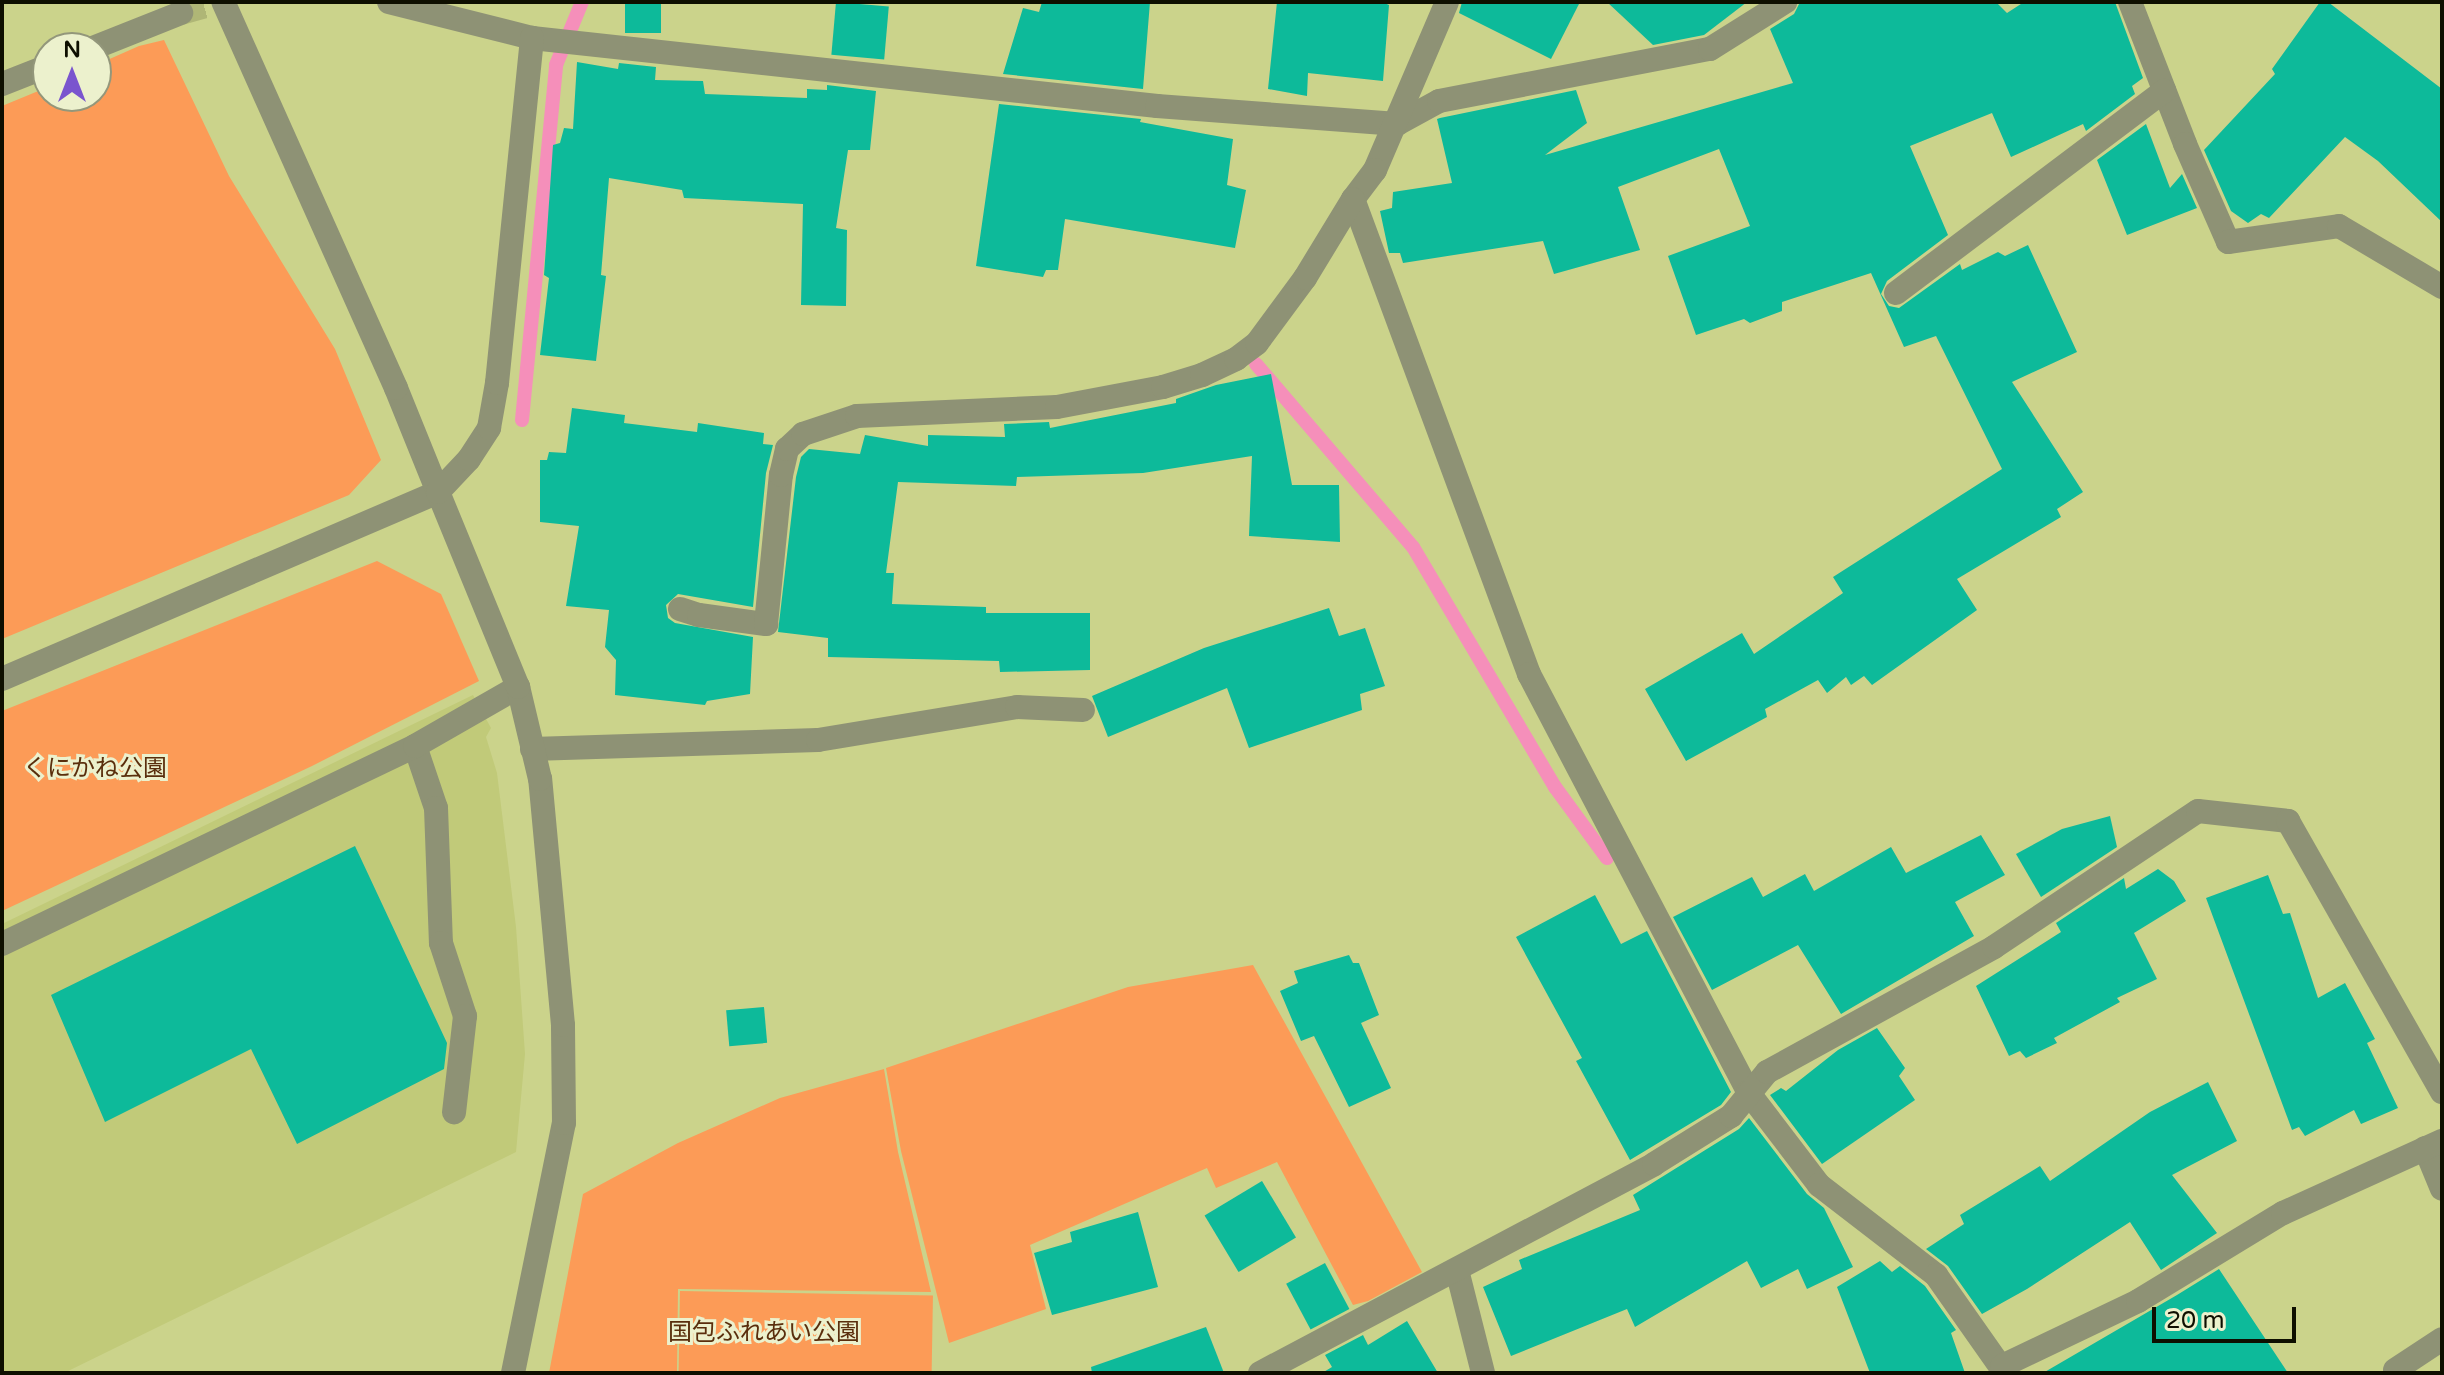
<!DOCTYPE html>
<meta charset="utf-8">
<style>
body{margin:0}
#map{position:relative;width:2444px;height:1375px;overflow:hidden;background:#cbd38b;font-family:"Varela Round","Noto Sans JP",sans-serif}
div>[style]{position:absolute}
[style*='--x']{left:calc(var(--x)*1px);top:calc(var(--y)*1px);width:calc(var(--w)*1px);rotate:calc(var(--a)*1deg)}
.built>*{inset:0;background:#c1ca79}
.green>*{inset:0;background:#fc9b57;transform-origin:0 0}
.stream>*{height:14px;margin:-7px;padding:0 7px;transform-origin:7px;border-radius:7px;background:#f58fba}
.building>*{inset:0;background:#0dba9a;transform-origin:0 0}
.minor-tunnel>*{height:24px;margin-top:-12px;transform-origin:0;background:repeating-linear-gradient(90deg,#afb676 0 24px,transparent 0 36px)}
.minor>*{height:24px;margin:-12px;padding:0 12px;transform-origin:12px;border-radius:12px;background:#8e9275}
span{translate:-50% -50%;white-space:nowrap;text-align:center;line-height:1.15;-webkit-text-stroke:6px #ecf1cd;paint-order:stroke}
.park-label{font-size:24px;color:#5a2e0c}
.frame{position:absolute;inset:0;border:4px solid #0e0f00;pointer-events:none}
.north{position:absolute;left:32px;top:32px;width:80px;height:80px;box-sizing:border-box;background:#ecf1cd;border:2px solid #93977b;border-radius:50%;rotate:0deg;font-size:22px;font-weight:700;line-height:32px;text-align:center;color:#0e0f00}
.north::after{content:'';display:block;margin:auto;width:28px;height:36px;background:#7a55ce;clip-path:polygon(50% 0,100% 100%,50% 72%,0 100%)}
.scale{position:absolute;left:2152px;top:1307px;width:144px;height:36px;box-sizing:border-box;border:4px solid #0e0f00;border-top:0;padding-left:10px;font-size:24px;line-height:28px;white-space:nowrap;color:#0e0f00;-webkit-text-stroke:6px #ecf1cd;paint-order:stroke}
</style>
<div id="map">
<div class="built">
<i style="clip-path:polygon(473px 695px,491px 728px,486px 737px,497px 773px,516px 927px,525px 1054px,516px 1152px,64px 1373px,2px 1373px,2px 924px)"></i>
</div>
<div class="green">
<i style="clip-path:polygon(164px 40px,229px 176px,335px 349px,381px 460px,349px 495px,2px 639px,2px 106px,48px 87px,48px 96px,96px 96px,96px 65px,139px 46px)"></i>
<i style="clip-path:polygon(377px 561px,441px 594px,479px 681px,312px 766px,2px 911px,2px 711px)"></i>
<i style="clip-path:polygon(1253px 965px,1422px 1272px,1368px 1301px,1353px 1305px,1277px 1162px,1216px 1188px,1207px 1168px,1030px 1245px,1046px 1309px,949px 1343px,901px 1151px,886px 1068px,1128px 987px)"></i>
<i style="clip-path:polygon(884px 1069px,898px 1152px,931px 1292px,678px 1289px,677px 1373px,549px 1373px,583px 1194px,678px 1143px,780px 1098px)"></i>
<i style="left:680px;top:1291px;width:253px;height:82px;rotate:1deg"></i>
</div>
<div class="stream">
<i style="--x:1256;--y:364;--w:241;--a:49.4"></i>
<i style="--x:1413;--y:547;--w:279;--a:59.4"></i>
<i style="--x:1555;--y:787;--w:88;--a:53.8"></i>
<i style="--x:522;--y:420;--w:357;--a:-84.5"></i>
<i style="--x:556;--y:65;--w:68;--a:-67.6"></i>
</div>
<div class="building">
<i style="left:625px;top:2px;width:36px;height:31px"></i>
<i style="left:836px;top:2px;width:53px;height:53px;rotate:5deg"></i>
<i style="clip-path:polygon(1042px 2px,1150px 2px,1143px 89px,1003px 74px,1023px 8px,1039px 12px)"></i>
<i style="clip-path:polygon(1277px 2px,1382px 2px,1389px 5px,1383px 81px,1308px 73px,1307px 96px,1268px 89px)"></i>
<i style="clip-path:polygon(1462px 2px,1580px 2px,1551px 59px,1459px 13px)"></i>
<i style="clip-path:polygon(1607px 2px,1747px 2px,1704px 35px,1653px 45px)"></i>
<i style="clip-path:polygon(1800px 2px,1996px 2px,2007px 13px,2024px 2px,2115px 2px,2143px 78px,2132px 86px,2135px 94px,2086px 131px,2083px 124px,2011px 157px,1992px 113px,1910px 146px,1948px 235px,1887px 281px,1881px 294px,1889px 306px,1899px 308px,1960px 264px,1962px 270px,1998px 252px,2005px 256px,2028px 245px,2077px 352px,2012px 382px,2083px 492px,2057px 509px,2061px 517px,1957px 579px,1977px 610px,1872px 685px,1864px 676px,1851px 685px,1846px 677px,1827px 693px,1818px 680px,1765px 709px,1767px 717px,1686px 761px,1645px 689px,1742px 633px,1754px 654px,1843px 593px,1833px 577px,2002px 469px,1936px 336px,1904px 347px,1871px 273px,1782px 302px,1782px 311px,1750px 323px,1744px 319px,1696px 335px,1668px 256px,1750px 226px,1719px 149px,1618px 187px,1640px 250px,1554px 274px,1543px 241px,1403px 263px,1400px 253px,1389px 253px,1380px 211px,1392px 208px,1393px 192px,1452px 183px,1437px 119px,1440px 118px,1576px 90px,1587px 123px,1545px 155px,1793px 83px,1770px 29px,1794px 14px)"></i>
<i style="clip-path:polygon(2320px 2px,2328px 2px,2442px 89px,2442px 222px,2378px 161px,2345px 137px,2269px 218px,2261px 214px,2248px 223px,2231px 211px,2204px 150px,2275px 74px,2272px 69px)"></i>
<i style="clip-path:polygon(577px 62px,618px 69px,619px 63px,656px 67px,655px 80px,703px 81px,705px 94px,807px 98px,807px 89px,827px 90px,827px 85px,876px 91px,870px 150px,848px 150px,836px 228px,847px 230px,846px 306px,801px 305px,803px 204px,684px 198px,682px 190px,609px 178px,601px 275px,606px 276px,596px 361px,540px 355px,549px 278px,544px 275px,553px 145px,560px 143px,564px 128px,573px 129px)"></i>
<i style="clip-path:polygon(999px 104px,1141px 119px,1140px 122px,1233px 139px,1227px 185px,1246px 190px,1235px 248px,1065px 219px,1058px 270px,1046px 270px,1043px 277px,976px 266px)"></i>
<i style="clip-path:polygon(2146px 124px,2170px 188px,2182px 174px,2197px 208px,2127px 235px,2097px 160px)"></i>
<i style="clip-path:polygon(1271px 374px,1292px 485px,1339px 485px,1340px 542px,1249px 536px,1252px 456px,1143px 473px,1017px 477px,1016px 486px,898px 482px,886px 573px,894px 573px,892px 604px,986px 607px,986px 613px,1090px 613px,1090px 670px,1000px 672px,999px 661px,828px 657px,828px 638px,778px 632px,796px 477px,801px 457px,809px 449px,860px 454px,865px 435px,928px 446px,928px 435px,1005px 437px,1004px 424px,1049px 422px,1050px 428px,1176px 403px,1176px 399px,1216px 385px)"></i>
<i style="clip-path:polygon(572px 408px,625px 415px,624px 423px,697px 432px,698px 423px,764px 433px,763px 444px,773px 445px,766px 473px,753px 607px,678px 594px,666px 605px,668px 618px,675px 623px,753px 637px,750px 694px,707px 701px,705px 705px,615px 695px,616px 660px,605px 647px,609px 610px,566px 606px,579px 526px,540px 522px,540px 460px,547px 460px,549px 452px,566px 453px)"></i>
<i style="clip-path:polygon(1329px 608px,1339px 636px,1365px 628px,1385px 686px,1360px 694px,1362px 710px,1249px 748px,1227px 688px,1108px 737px,1092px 696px,1204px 648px)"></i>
<i style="clip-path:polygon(2110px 816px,2117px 847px,2041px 897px,2016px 854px,2062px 829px)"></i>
<i style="clip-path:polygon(1981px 835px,2005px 875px,1955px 902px,1974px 936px,1841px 1014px,1798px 945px,1712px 990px,1673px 917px,1752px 877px,1763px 897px,1805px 874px,1814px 891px,1891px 847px,1906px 873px)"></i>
<i style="clip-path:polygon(355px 846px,447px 1043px,444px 1069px,297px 1144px,251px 1049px,105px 1122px,51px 995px)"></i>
<i style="clip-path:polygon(2158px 869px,2174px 881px,2186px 901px,2134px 933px,2157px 979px,2117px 998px,2120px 1002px,2054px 1038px,2057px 1043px,2026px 1058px,2020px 1051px,2009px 1056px,1976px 986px,2061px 932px,2056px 923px,2124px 878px,2126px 889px)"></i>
<i style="clip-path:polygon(2268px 875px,2283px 914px,2290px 913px,2318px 998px,2345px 983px,2375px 1039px,2367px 1043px,2398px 1108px,2361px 1124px,2354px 1110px,2305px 1136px,2299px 1127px,2292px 1130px,2206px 898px)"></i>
<i style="clip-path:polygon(1595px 895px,1621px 944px,1647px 931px,1731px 1092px,1721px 1105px,1630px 1160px,1576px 1061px,1582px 1058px,1516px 937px)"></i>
<i style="clip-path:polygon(1349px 955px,1353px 963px,1359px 963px,1379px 1015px,1361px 1023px,1391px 1088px,1349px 1107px,1314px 1036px,1301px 1041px,1280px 991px,1298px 983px,1294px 971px)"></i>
<i style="left:764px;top:1007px;width:36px;height:38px;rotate:85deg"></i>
<i style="clip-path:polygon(1877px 1028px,1905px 1068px,1899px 1076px,1915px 1100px,1822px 1164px,1770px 1095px,1781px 1088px,1786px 1091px,1838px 1050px)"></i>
<i style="clip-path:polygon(2208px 1082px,2237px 1141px,2172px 1175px,2217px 1233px,2161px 1270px,2130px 1222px,2027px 1289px,1982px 1314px,1948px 1266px,1926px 1249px,1964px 1224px,1960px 1215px,2040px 1166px,2050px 1181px,2150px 1112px)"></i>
<i style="clip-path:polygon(1749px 1118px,1807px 1194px,1824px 1208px,1853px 1267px,1807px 1289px,1798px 1269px,1761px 1288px,1747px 1261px,1635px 1327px,1627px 1309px,1511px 1356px,1483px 1287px,1522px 1269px,1519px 1260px,1640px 1210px,1633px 1195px,1739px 1129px)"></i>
<i style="left:1262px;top:1181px;width:66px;height:67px;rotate:59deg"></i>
<i style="clip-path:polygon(1138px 1212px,1158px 1287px,1052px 1315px,1034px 1253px,1072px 1242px,1070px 1232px)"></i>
<i style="clip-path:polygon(1880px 1261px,1892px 1272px,1900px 1266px,1925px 1286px,1956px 1330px,1951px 1333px,1965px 1373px,1870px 1373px,1837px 1287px)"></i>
<i style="left:1325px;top:1263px;width:52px;height:44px;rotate:62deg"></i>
<i style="clip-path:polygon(2219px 1269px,2288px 1373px,2043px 1373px,2177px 1295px)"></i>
<i style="clip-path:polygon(1407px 1321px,1438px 1373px,1322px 1373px,1332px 1367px,1325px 1355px,1363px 1335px,1368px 1345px)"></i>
<i style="clip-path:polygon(1206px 1327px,1224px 1373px,1092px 1373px,1091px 1367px)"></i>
</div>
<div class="minor-tunnel">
<i style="--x:181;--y:13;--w:41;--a:-15.8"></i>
</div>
<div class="minor">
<i style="--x:389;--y:2;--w:147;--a:14.1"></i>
<i style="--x:532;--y:38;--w:629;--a:6.21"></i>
<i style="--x:1157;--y:106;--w:241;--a:4.3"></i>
<i style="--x:1397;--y:124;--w:48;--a:-28.7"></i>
<i style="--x:1439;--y:101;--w:276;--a:-10.9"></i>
<i style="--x:1710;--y:49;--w:89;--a:-32.1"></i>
<i style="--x:1447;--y:2;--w:183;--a:113.2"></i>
<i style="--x:1375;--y:170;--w:36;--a:127"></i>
<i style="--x:1353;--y:199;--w:507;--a:69.67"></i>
<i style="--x:1529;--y:674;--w:472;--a:62.3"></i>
<i style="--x:1748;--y:1092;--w:117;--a:52.6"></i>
<i style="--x:1819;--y:1185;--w:148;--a:37.6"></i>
<i style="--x:1936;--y:1275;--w:120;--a:54.9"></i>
<i style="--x:2130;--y:2;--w:152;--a:68.8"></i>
<i style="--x:2185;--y:144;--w:107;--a:66.3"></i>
<i style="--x:2228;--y:242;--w:112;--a:-8.2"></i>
<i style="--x:2339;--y:226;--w:120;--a:30.6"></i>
<i style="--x:93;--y:48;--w:95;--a:-21.7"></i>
<i style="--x:2;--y:84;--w:49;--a:-21.4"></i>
<i style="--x:1896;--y:293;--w:336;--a:-37"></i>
<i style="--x:680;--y:609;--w:20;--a:18"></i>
<i style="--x:699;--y:615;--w:68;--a:7.7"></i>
<i style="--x:766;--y:624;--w:150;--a:-84.3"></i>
<i style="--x:781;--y:475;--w:27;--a:-77"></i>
<i style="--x:787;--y:449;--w:22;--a:-43"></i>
<i style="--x:803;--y:434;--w:57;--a:-18.4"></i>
<i style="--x:857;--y:416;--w:200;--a:-2.6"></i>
<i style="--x:1057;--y:407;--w:108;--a:-10.7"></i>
<i style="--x:1163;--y:387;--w:41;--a:-17.1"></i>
<i style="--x:1202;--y:375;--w:38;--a:-25"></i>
<i style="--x:1236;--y:359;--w:26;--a:-37"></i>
<i style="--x:1257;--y:343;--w:81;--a:-53.6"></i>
<i style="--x:1305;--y:278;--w:92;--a:-58.7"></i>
<i style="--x:2;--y:679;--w:474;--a:-23.2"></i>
<i style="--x:438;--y:492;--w:112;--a:-112"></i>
<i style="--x:396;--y:388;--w:423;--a:-114.1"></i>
<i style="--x:415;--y:746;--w:65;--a:71.3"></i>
<i style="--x:436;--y:808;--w:135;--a:87.9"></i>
<i style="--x:441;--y:943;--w:77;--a:71.8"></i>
<i style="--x:465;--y:1016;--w:97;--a:96.5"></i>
<i style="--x:532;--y:749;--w:286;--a:-1.8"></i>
<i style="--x:818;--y:740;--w:202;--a:-9.4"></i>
<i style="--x:1017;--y:707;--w:66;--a:2.6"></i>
<i style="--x:2;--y:944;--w:458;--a:-25.6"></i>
<i style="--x:415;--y:746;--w:119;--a:-29.8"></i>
<i style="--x:2425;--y:1148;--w:44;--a:67.5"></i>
<i style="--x:1457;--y:1270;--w:106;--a:75.8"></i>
<i style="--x:2002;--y:1366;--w:151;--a:-25.5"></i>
<i style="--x:2138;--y:1301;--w:170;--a:-31.3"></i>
<i style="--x:2283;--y:1213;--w:175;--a:-24.4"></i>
<i style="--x:2395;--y:1370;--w:56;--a:-33.4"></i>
<i style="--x:513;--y:1373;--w:255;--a:-78.5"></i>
<i style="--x:564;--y:1123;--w:98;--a:-90.6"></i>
<i style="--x:563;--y:1025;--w:247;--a:-95.3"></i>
<i style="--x:540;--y:779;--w:95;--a:-103.4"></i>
<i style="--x:518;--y:687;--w:211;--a:-112.3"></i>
<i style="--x:438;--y:492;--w:45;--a:-46.8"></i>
<i style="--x:469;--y:459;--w:37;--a:-57"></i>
<i style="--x:489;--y:428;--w:46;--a:-79.9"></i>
<i style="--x:497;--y:383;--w:347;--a:-84.2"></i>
<i style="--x:1260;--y:1373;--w:446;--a:-27.9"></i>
<i style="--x:1654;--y:1164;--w:91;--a:-31.9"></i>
<i style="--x:1731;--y:1116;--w:57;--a:-50.7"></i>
<i style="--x:1767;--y:1072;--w:259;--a:-28.8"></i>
<i style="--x:1994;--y:947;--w:245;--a:-33.7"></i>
<i style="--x:2198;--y:811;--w:91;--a:6.3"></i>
<i style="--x:2288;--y:821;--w:312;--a:60.4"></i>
</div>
<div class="park-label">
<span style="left:95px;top:769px">くにかね公園</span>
<span style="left:764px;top:1333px">国包ふれあい公園</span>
</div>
<div class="frame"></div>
<div class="north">N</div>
<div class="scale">20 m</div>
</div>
